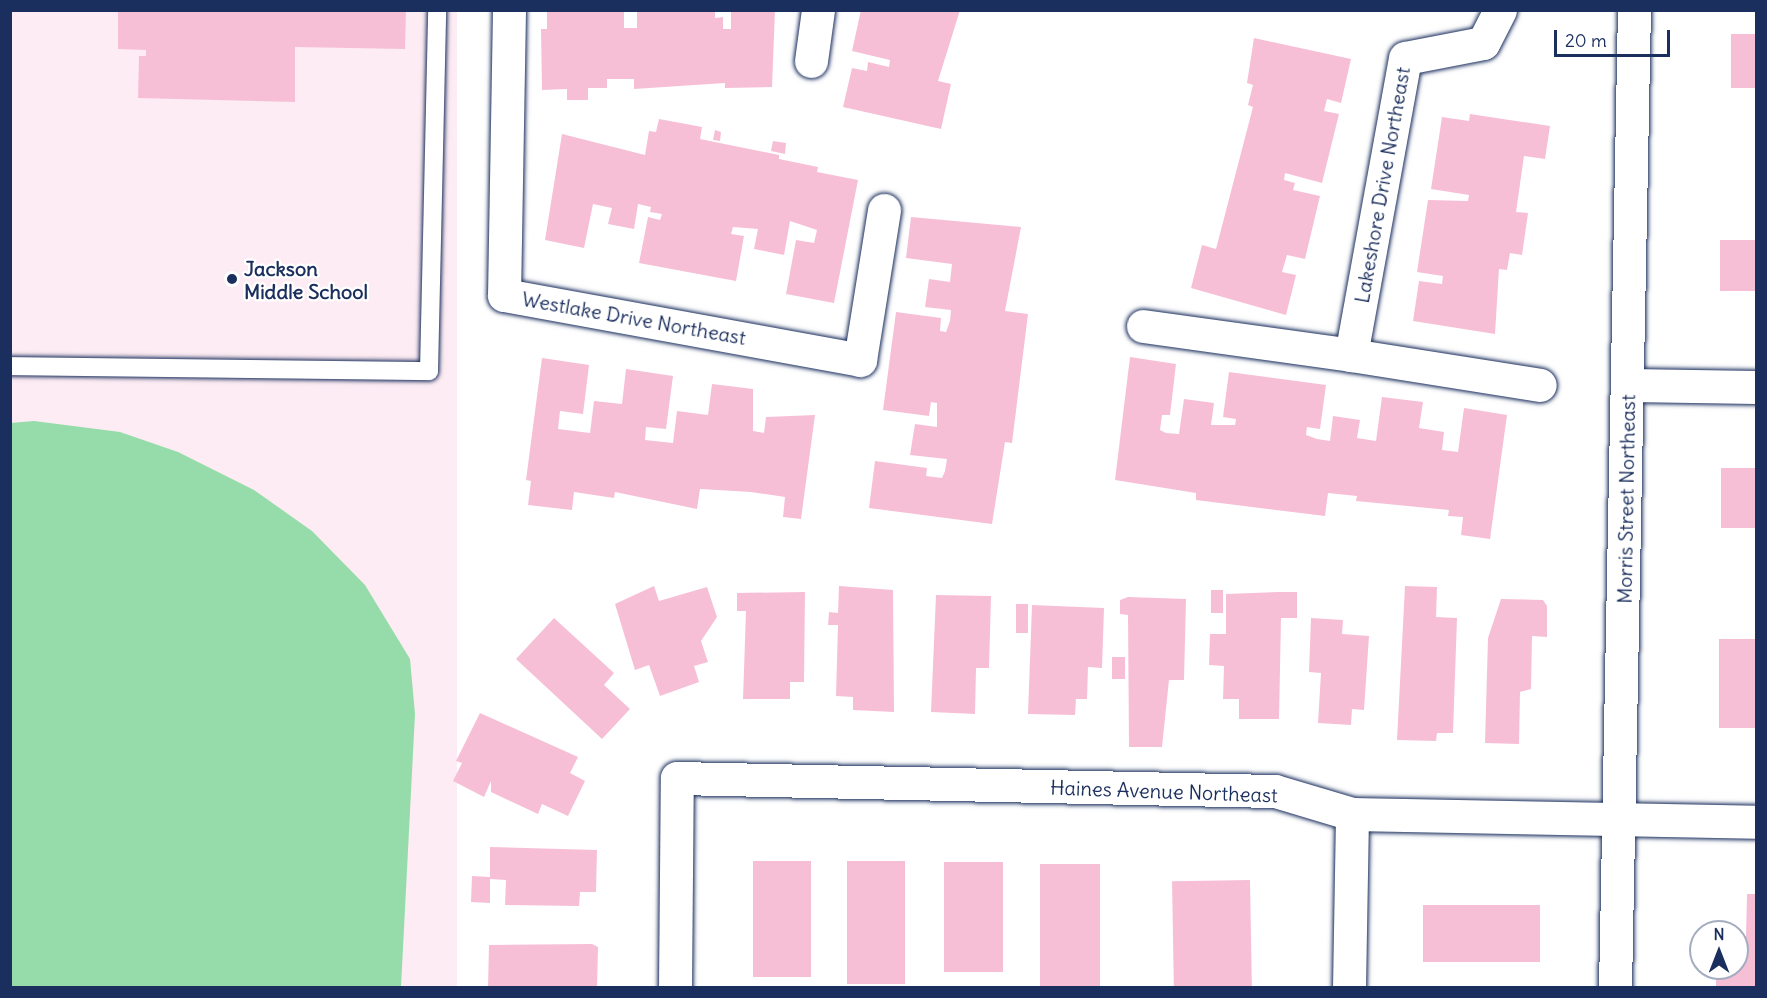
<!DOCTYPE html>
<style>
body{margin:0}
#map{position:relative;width:1767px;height:998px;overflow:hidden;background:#fff;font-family:Delius,sans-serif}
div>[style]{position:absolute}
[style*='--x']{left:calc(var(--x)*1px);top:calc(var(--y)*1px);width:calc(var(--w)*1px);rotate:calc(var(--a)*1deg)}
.built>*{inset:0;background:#fdecf3;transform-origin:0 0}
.green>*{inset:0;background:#96dcaa}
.building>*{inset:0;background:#f7bfd6;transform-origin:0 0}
.roads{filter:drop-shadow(0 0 2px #1b2f5e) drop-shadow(0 0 2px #1b2f5e)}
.lane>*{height:18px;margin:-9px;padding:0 9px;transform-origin:9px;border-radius:9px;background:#fff}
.street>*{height:33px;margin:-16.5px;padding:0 16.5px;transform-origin:16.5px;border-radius:16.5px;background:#fff}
.secondary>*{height:33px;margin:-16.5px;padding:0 16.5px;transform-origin:16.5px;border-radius:16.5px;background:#fff}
.dots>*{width:16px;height:16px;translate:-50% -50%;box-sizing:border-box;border:3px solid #fff;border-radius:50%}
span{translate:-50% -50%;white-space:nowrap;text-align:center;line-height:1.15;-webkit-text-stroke:4.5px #fff;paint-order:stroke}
.street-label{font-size:20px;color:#1b2f5e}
.poi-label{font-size:20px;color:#1b2f5e;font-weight:700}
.left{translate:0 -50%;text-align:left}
.frame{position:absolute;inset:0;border:12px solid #1b2f5e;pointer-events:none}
.north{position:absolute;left:1689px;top:920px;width:60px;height:60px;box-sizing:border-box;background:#fff;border:2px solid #a4acbf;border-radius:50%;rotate:0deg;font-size:16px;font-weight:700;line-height:24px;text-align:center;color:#1b2f5e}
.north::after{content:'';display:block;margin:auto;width:21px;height:27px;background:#1b2f5e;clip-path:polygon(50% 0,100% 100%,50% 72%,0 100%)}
.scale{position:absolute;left:1554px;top:30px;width:116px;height:27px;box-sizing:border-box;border:3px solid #1b2f5e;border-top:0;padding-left:8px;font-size:18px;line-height:21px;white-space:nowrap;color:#1b2f5e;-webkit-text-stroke:4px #fff;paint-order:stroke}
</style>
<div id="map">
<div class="built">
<i style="left:10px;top:11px;width:447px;height:976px"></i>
</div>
<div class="green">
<i style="clip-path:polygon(34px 421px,120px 432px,178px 452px,254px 490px,312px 531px,365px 585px,410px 659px,415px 714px,401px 987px,11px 987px,10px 423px)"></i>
</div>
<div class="building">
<i style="clip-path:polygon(118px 10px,406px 10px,405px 49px,295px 47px,295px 102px,138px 98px,139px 56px,146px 56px,146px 50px,118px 49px)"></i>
<i style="clip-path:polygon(547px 10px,624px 10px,624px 28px,637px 28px,637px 10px,715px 10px,715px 18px,723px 17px,723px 29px,731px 29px,731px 10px,775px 10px,772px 87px,725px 88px,725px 83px,634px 89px,634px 79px,607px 79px,607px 88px,588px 88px,588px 100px,567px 100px,567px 89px,542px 90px,541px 29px,547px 29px)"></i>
<i style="clip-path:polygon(861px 10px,960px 10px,938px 81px,951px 84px,941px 129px,843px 107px,852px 68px,867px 71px,868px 62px,889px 67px,890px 60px,852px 51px)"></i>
<i style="left:1731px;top:34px;width:25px;height:54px"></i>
<i style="clip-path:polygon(1254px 38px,1351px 59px,1341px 103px,1327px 99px,1324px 111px,1339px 114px,1322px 183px,1285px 173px,1284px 180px,1295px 183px,1293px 190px,1320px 196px,1305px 259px,1287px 255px,1282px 272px,1296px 275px,1286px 315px,1191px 288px,1202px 245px,1216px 249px,1253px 107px,1248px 105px,1253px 85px,1247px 83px)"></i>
<i style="clip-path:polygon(1470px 114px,1550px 126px,1545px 159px,1524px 156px,1516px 212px,1528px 213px,1522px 255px,1510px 253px,1507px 270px,1499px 269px,1495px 334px,1413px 321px,1419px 281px,1442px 284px,1443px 276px,1417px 272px,1428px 200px,1468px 201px,1469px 195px,1431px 189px,1442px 117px,1469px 121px)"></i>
<i style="clip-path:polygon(659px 119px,702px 127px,700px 139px,779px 155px,779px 159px,818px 167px,817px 172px,858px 180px,834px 303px,786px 294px,796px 240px,814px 243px,817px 230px,790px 221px,784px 255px,754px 249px,758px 229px,733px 227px,731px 234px,744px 236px,736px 281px,639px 263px,648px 217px,660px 220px,662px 214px,650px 212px,651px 207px,638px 204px,634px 229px,608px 224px,612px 208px,593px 204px,584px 248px,545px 240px,562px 134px,645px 155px,649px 131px,656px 132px)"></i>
<i style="clip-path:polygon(715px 130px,721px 132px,720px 141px,713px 140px)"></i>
<i style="clip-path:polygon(773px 141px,786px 143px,785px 154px,771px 151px)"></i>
<i style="clip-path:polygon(911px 217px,1021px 227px,1005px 311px,1028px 314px,1012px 443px,1005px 442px,992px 524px,869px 508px,875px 461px,927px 468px,926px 476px,942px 478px,945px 471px,947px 459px,910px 455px,915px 424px,937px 427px,937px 403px,931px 402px,929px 416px,883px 410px,896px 312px,941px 318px,940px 331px,946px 332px,950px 321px,951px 310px,925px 307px,929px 279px,950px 282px,952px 264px,906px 258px)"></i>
<i style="left:1720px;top:240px;width:36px;height:51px"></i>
<i style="clip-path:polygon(1130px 357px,1176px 364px,1170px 415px,1162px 415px,1160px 430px,1166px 433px,1179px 434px,1184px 399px,1214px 403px,1211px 425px,1235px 425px,1236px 419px,1223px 417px,1229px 372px,1326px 385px,1320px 429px,1307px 427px,1306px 435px,1317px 439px,1330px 441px,1333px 416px,1360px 420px,1357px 438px,1376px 441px,1382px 397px,1423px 402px,1419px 428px,1444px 432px,1442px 450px,1458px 452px,1464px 408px,1507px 415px,1490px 539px,1461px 535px,1463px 517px,1448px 516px,1449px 510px,1356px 501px,1357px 496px,1328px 493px,1325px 516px,1196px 500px,1196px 493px,1115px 480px)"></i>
<i style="clip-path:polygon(542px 358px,589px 365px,583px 414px,560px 411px,558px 429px,590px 433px,594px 401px,622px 404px,626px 369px,673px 376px,666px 429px,646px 427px,645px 440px,673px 443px,677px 411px,708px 415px,712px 384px,753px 389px,753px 431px,764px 433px,766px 417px,815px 415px,801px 519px,783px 517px,785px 497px,751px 492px,700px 489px,697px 509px,615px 492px,614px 498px,574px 492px,572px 510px,528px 505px,531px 481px,526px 480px)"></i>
<i style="left:1721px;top:468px;width:35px;height:60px"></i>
<i style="clip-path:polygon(654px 586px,659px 601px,707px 587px,717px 617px,701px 641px,708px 662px,694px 666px,699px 682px,660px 696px,649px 665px,635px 670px,615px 604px)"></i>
<i style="clip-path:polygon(839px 586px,893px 590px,894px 712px,853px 710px,853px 697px,836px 696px,838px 625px,828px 625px,829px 612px,838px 613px)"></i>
<i style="clip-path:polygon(1405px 586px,1437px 587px,1436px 617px,1457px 618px,1453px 733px,1437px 733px,1436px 741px,1397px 740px)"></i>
<i style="left:1211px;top:590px;width:12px;height:23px"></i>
<i style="clip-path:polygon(805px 592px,804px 682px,790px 682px,790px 699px,743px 699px,746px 611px,737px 611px,737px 593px)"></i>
<i style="clip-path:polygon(1280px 592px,1297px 592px,1297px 618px,1281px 618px,1279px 719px,1239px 719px,1239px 699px,1223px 699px,1224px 666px,1209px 665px,1210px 634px,1226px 634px,1226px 594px)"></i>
<i style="clip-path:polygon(936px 595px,991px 596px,989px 668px,976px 668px,975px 714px,931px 712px)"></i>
<i style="clip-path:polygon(1128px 597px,1186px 599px,1184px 680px,1169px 680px,1162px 747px,1129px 747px,1128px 615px,1120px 614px,1120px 600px)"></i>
<i style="clip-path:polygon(1501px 599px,1543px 600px,1547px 606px,1547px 637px,1532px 636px,1531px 689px,1520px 692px,1519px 744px,1485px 743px,1488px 638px)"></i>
<i style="left:1016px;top:604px;width:12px;height:29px"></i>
<i style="clip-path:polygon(1032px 605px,1104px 608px,1102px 668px,1088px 667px,1087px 699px,1076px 699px,1075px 715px,1028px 714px)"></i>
<i style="clip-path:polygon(554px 618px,614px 673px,604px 685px,630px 709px,602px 739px,516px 659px)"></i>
<i style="clip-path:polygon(1311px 618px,1343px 620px,1342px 634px,1369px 636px,1364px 710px,1352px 709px,1351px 725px,1318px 723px,1321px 673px,1309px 672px)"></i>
<i style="left:1719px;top:639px;width:37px;height:89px"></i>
<i style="left:1112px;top:657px;width:13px;height:22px"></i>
<i style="clip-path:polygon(480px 713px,578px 757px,570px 773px,585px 781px,568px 816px,542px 804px,538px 814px,491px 792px,491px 781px,484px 797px,453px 781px,462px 763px,456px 761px)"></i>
<i style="clip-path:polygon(490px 847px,597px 850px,596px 892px,580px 892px,579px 906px,505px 905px,506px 880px,490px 879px,490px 903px,471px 902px,472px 876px,490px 877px)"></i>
<i style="left:753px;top:861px;width:58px;height:116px"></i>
<i style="left:847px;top:861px;width:58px;height:123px"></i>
<i style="left:944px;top:862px;width:59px;height:110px"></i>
<i style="left:1040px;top:864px;width:60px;height:124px"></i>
<i style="left:1250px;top:880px;width:108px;height:78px;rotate:89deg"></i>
<i style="clip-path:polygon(1747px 894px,1756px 894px,1756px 988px,1716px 988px,1716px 968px,1737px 968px,1737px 936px,1746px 936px)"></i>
<i style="left:1423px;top:905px;width:117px;height:57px"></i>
<i style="clip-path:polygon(592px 944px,598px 947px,597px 988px,488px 988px,489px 945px)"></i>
</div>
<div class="roads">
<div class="lane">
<i style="--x:10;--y:366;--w:419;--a:0.7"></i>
<i style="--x:429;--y:371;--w:361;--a:-88.7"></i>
</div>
<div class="street">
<i style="--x:509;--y:10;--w:285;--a:91"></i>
<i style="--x:504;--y:295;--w:362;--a:10.3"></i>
<i style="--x:860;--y:360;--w:152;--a:-80.9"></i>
<i style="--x:1500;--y:10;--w:37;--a:117"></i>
<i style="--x:1483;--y:43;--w:79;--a:169.1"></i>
<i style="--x:1405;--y:58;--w:302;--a:100.3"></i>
<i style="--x:1351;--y:355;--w:191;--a:9"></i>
<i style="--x:811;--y:61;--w:51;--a:-82.2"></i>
<i style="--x:1143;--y:326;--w:210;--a:7.9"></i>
<i style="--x:1629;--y:385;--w:127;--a:0.9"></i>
<i style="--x:675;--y:988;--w:210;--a:-89.5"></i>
<i style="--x:677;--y:778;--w:598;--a:1.25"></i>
<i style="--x:1275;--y:791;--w:80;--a:16.6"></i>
<i style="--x:1352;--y:814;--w:404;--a:1.1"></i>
<i style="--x:1349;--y:988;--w:174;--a:-89"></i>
</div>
<div class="secondary">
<i style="--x:1615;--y:988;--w:978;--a:-88.89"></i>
</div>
</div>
<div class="dots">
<i style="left:232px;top:279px;background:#1b2f5e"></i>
</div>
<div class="street-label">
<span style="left:1382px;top:185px;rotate:-80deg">Lakeshore Drive Northeast</span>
<span style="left:634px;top:318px;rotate:10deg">Westlake Drive Northeast</span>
<span style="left:1626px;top:499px;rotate:-89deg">Morris Street Northeast</span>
<span style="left:1164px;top:791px;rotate:2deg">Haines Avenue Northeast</span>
</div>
<div class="poi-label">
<span class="left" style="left:244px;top:280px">Jackson<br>Middle School</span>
</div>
<div class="frame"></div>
<div class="north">N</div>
<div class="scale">20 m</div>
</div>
